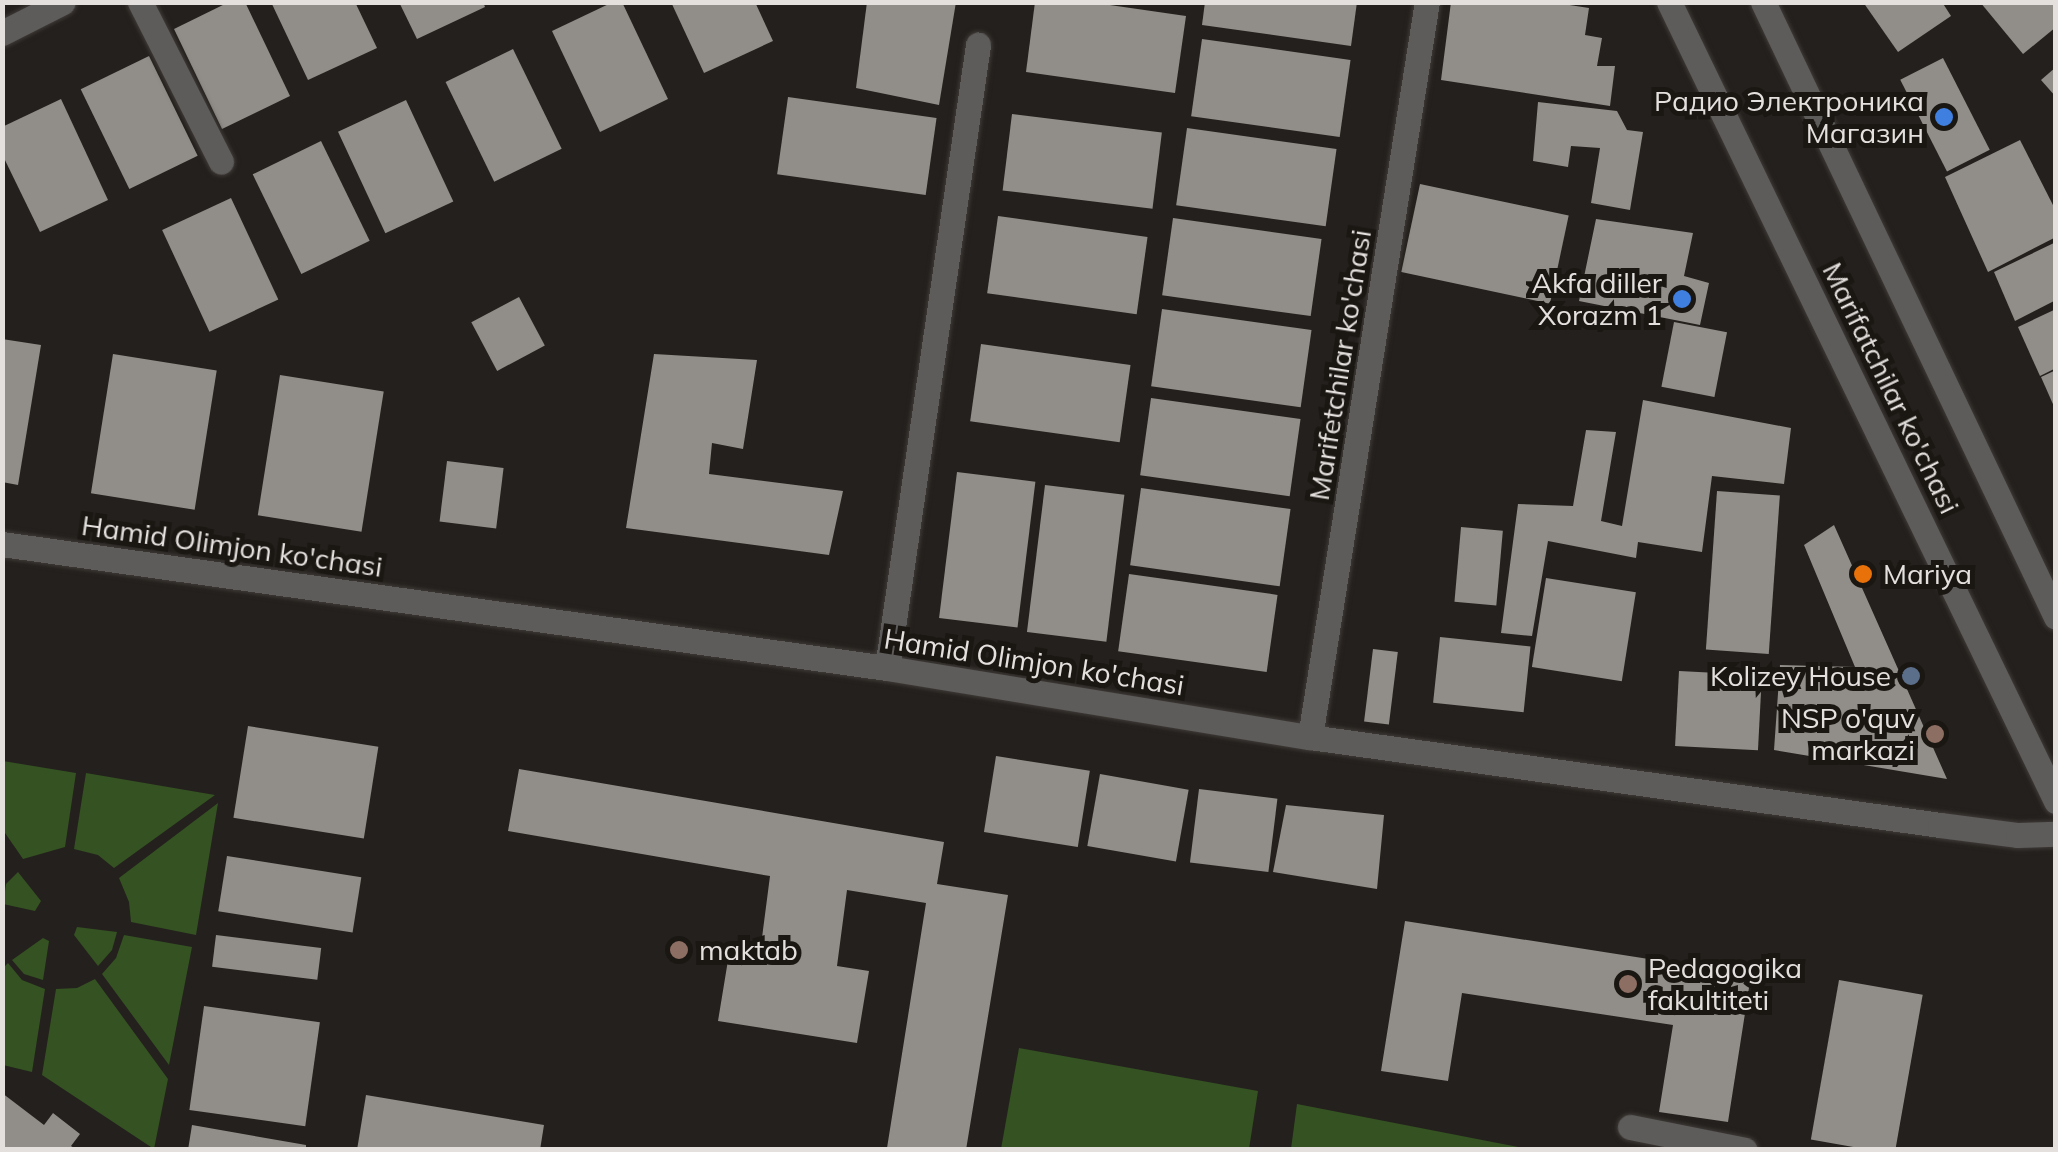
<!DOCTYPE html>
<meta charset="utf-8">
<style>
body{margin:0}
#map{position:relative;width:2058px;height:1152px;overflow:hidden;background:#24201d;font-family:Mulish,sans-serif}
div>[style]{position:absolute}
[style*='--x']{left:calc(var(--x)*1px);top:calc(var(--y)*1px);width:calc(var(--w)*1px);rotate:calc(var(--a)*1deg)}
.green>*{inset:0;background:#345222}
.building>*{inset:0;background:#918d88;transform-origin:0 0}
.roads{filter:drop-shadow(0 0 2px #3f3b38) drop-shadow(0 0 2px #3f3b38)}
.minor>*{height:25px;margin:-12.5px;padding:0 12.5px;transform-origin:12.5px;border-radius:12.5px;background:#5d5c5a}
.dots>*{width:28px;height:28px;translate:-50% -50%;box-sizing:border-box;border:5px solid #1a1713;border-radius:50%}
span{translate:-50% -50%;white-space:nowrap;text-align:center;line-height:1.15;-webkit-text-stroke:10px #1a1713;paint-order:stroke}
.poi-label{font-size:28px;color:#e3e0de}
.right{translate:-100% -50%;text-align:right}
.left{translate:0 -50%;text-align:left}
.street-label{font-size:28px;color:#e3e0de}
.frame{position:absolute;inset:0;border:5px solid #e3e0de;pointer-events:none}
</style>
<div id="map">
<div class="green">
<i style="clip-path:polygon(3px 761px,76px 773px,65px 847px,23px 859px,3px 830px)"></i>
<i style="clip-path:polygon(86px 773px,215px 795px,114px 868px,98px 855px,74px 849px)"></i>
<i style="clip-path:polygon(218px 803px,196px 935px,131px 922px,129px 902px,119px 878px)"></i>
<i style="clip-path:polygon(18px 872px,41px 901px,35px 911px,3px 904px,6px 884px)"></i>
<i style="clip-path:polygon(77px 927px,117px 932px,112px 950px,98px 966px,74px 935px)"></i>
<i style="clip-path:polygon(124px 935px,192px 947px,169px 1065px,102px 974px,116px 958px)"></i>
<i style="clip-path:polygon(43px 938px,49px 941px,43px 980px,24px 974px,12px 960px)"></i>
<i style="clip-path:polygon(8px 963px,22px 980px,45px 989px,32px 1072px,3px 1065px,3px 968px)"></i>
<i style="clip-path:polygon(95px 979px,168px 1079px,154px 1149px,42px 1075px,56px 989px,77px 988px)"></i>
<i style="clip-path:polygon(1019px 1048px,1258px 1091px,1249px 1149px,1001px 1149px)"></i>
<i style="clip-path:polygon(1297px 1104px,1528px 1149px,1291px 1149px)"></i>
</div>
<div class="building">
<i style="clip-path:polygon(229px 2px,245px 2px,290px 96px,222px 129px,174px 29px)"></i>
<i style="clip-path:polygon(271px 2px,355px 2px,377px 48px,308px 80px)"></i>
<i style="clip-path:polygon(399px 2px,483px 2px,485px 7px,417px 39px)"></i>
<i style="clip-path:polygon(613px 2px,622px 2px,668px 99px,600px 132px,552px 31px)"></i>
<i style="clip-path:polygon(671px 2px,755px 2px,773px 41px,704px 73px)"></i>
<i style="clip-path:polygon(867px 2px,956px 2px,939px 105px,856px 88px)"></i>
<i style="clip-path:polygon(1035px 2px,1089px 2px,1186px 16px,1175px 93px,1026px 72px)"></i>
<i style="clip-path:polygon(1205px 2px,1357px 2px,1351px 46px,1202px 25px)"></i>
<i style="clip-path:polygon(1451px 2px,1550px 2px,1589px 8px,1585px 35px,1602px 38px,1597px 66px,1615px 66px,1610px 106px,1441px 80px)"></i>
<i style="clip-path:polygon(1863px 2px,1942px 2px,1951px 16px,1898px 52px)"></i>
<i style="clip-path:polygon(1980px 2px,2056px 2px,2056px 27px,2023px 54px)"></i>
<i style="left:1202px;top:39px;width:150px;height:78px;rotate:8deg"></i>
<i style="left:513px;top:49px;width:111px;height:75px;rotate:64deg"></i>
<i style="left:149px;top:56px;width:111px;height:76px;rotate:64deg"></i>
<i style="left:1943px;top:58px;width:103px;height:48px;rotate:63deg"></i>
<i style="clip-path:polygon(2056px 67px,2056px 97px,2041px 80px)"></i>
<i style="left:788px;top:97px;width:150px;height:78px;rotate:8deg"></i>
<i style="clip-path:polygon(61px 99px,108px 200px,40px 232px,2px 154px,2px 127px)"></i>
<i style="left:406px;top:100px;width:112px;height:75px;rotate:65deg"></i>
<i style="clip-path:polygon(1538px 102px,1617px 111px,1627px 130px,1643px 132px,1630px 210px,1591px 203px,1600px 148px,1571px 146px,1568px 167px,1533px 161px)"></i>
<i style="left:1012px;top:114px;width:151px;height:77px;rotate:7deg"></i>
<i style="left:1187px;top:128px;width:151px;height:78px;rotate:8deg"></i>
<i style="clip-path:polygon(2020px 140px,2056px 211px,2056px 237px,1988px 272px,1945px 177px)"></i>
<i style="left:321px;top:141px;width:111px;height:76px;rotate:64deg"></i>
<i style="left:1420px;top:184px;width:152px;height:90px;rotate:12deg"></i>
<i style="left:231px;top:198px;width:112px;height:76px;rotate:65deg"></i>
<i style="left:998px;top:216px;width:151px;height:78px;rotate:8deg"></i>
<i style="left:1173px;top:218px;width:150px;height:78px;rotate:8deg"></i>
<i style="clip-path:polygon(1596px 219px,1693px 233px,1684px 276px,1709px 283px,1700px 325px,1579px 301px)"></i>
<i style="clip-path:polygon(2056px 242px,2056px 300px,2015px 321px,1994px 272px)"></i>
<i style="left:519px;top:297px;width:55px;height:54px;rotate:62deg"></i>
<i style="left:1162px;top:309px;width:151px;height:78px;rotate:8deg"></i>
<i style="clip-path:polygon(2056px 309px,2056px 368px,2040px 376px,2018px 327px)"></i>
<i style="left:1674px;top:322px;width:54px;height:66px;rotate:11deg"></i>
<i style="clip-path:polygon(2px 339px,41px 345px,18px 485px,2px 482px)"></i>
<i style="left:981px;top:344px;width:151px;height:78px;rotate:8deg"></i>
<i style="left:113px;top:354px;width:105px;height:141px;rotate:9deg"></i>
<i style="clip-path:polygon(654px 354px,757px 360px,743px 449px,712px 443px,709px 474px,843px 491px,829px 555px,626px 528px)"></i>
<i style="clip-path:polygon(2056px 370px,2056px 411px,2041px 377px)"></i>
<i style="left:280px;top:375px;width:105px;height:142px;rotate:9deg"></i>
<i style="left:1151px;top:398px;width:151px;height:78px;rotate:8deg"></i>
<i style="clip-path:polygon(1643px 400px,1791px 428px,1784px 484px,1712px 476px,1702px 552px,1638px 542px,1636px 558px,1548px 541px,1532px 636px,1501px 633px,1518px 504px,1573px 506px,1586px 430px,1616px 432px,1601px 521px,1622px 526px)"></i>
<i style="left:447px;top:461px;width:57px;height:61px;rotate:7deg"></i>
<i style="left:957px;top:472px;width:79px;height:147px;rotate:7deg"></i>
<i style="left:1045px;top:485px;width:80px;height:148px;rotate:7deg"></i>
<i style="left:1141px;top:488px;width:151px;height:78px;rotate:8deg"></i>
<i style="left:1717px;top:491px;width:63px;height:159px;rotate:4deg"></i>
<i style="clip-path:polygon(1834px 525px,1947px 779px,1774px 750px,1780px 665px,1855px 667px,1804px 545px)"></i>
<i style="left:1461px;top:527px;width:42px;height:75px;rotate:5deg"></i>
<i style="left:1129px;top:574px;width:150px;height:78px;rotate:8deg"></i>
<i style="left:1546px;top:578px;width:91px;height:90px;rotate:9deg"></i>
<i style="left:1440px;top:637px;width:91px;height:66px;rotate:6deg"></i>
<i style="left:1373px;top:649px;width:25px;height:73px;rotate:7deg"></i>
<i style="left:1679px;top:671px;width:83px;height:75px;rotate:3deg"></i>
<i style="left:248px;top:726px;width:132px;height:93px;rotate:9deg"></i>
<i style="left:996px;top:756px;width:95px;height:77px;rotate:9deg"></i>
<i style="clip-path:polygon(519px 769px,944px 842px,937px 884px,1008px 895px,966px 1150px,887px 1148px,926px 903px,847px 890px,837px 966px,869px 971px,857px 1043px,718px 1021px,730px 948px,760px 953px,770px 876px,508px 831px)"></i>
<i style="left:1100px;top:774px;width:90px;height:73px;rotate:10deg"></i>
<i style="left:1199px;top:789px;width:79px;height:74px;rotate:7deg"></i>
<i style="clip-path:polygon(1286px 805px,1384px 815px,1377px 889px,1273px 872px)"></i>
<i style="left:227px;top:856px;width:136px;height:56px;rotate:9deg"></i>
<i style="clip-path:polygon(1405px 921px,1751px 975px,1728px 1122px,1659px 1112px,1673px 1025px,1462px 993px,1448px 1081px,1381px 1071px)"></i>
<i style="left:216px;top:935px;width:106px;height:32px;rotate:7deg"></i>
<i style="left:1839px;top:980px;width:85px;height:162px;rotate:10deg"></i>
<i style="left:204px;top:1006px;width:117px;height:105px;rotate:8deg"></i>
<i style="clip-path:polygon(2px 1093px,44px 1125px,53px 1113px,80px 1134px,71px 1146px,77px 1150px,2px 1150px)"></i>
<i style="clip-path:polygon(366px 1095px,544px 1125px,540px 1150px,357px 1150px)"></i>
<i style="clip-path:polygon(192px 1125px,306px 1145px,306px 1150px,188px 1150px)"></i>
</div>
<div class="roads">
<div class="minor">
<i style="--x:140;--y:2;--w:179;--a:63.1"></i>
<i style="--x:1669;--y:2;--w:888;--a:64.16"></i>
<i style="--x:1763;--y:2;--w:681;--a:64.53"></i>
<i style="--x:2;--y:33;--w:68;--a:-26.9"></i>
<i style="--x:2;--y:544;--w:894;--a:7.98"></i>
<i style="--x:887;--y:668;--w:429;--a:9.3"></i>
<i style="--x:1310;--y:737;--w:636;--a:7.95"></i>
<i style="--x:1940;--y:825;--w:79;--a:7.3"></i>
<i style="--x:2018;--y:835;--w:38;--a:-2"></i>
<i style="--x:887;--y:668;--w:630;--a:-81.69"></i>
<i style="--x:1310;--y:737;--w:744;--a:-80.96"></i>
<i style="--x:1630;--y:1127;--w:117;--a:11.3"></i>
</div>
</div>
<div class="dots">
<i style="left:1944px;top:117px;background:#3f7fe0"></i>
<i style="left:1682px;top:299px;background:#3f7fe0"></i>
<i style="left:1863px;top:574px;background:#e8710a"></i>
<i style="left:1911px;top:676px;background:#5c6f8a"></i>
<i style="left:1935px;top:734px;background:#8d6e63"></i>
<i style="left:679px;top:950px;background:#8d6e63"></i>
<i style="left:1628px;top:984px;background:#8d6e63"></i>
</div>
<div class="poi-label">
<span class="right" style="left:1924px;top:117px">Радио Электроника<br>Магазин</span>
<span class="right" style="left:1662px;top:299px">Akfa diller<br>Xorazm 1</span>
<span class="left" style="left:1883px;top:574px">Mariya</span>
<span class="right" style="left:1891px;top:676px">Kolizey House</span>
<span class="right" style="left:1915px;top:734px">NSP o'quv<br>markazi</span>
<span class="left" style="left:699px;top:950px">maktab</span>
<span class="left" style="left:1648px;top:984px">Pedagogika<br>fakultiteti</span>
</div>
<div class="street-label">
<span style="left:1340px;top:365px;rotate:-81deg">Marifetchilar ko'chasi</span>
<span style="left:1891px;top:388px;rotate:64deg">Marifatchilar ko'chasi</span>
<span style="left:232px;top:546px;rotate:8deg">Hamid Olimjon ko'chasi</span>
<span style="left:1034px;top:662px;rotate:9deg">Hamid Olimjon ko'chasi</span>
</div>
<div class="frame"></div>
</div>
